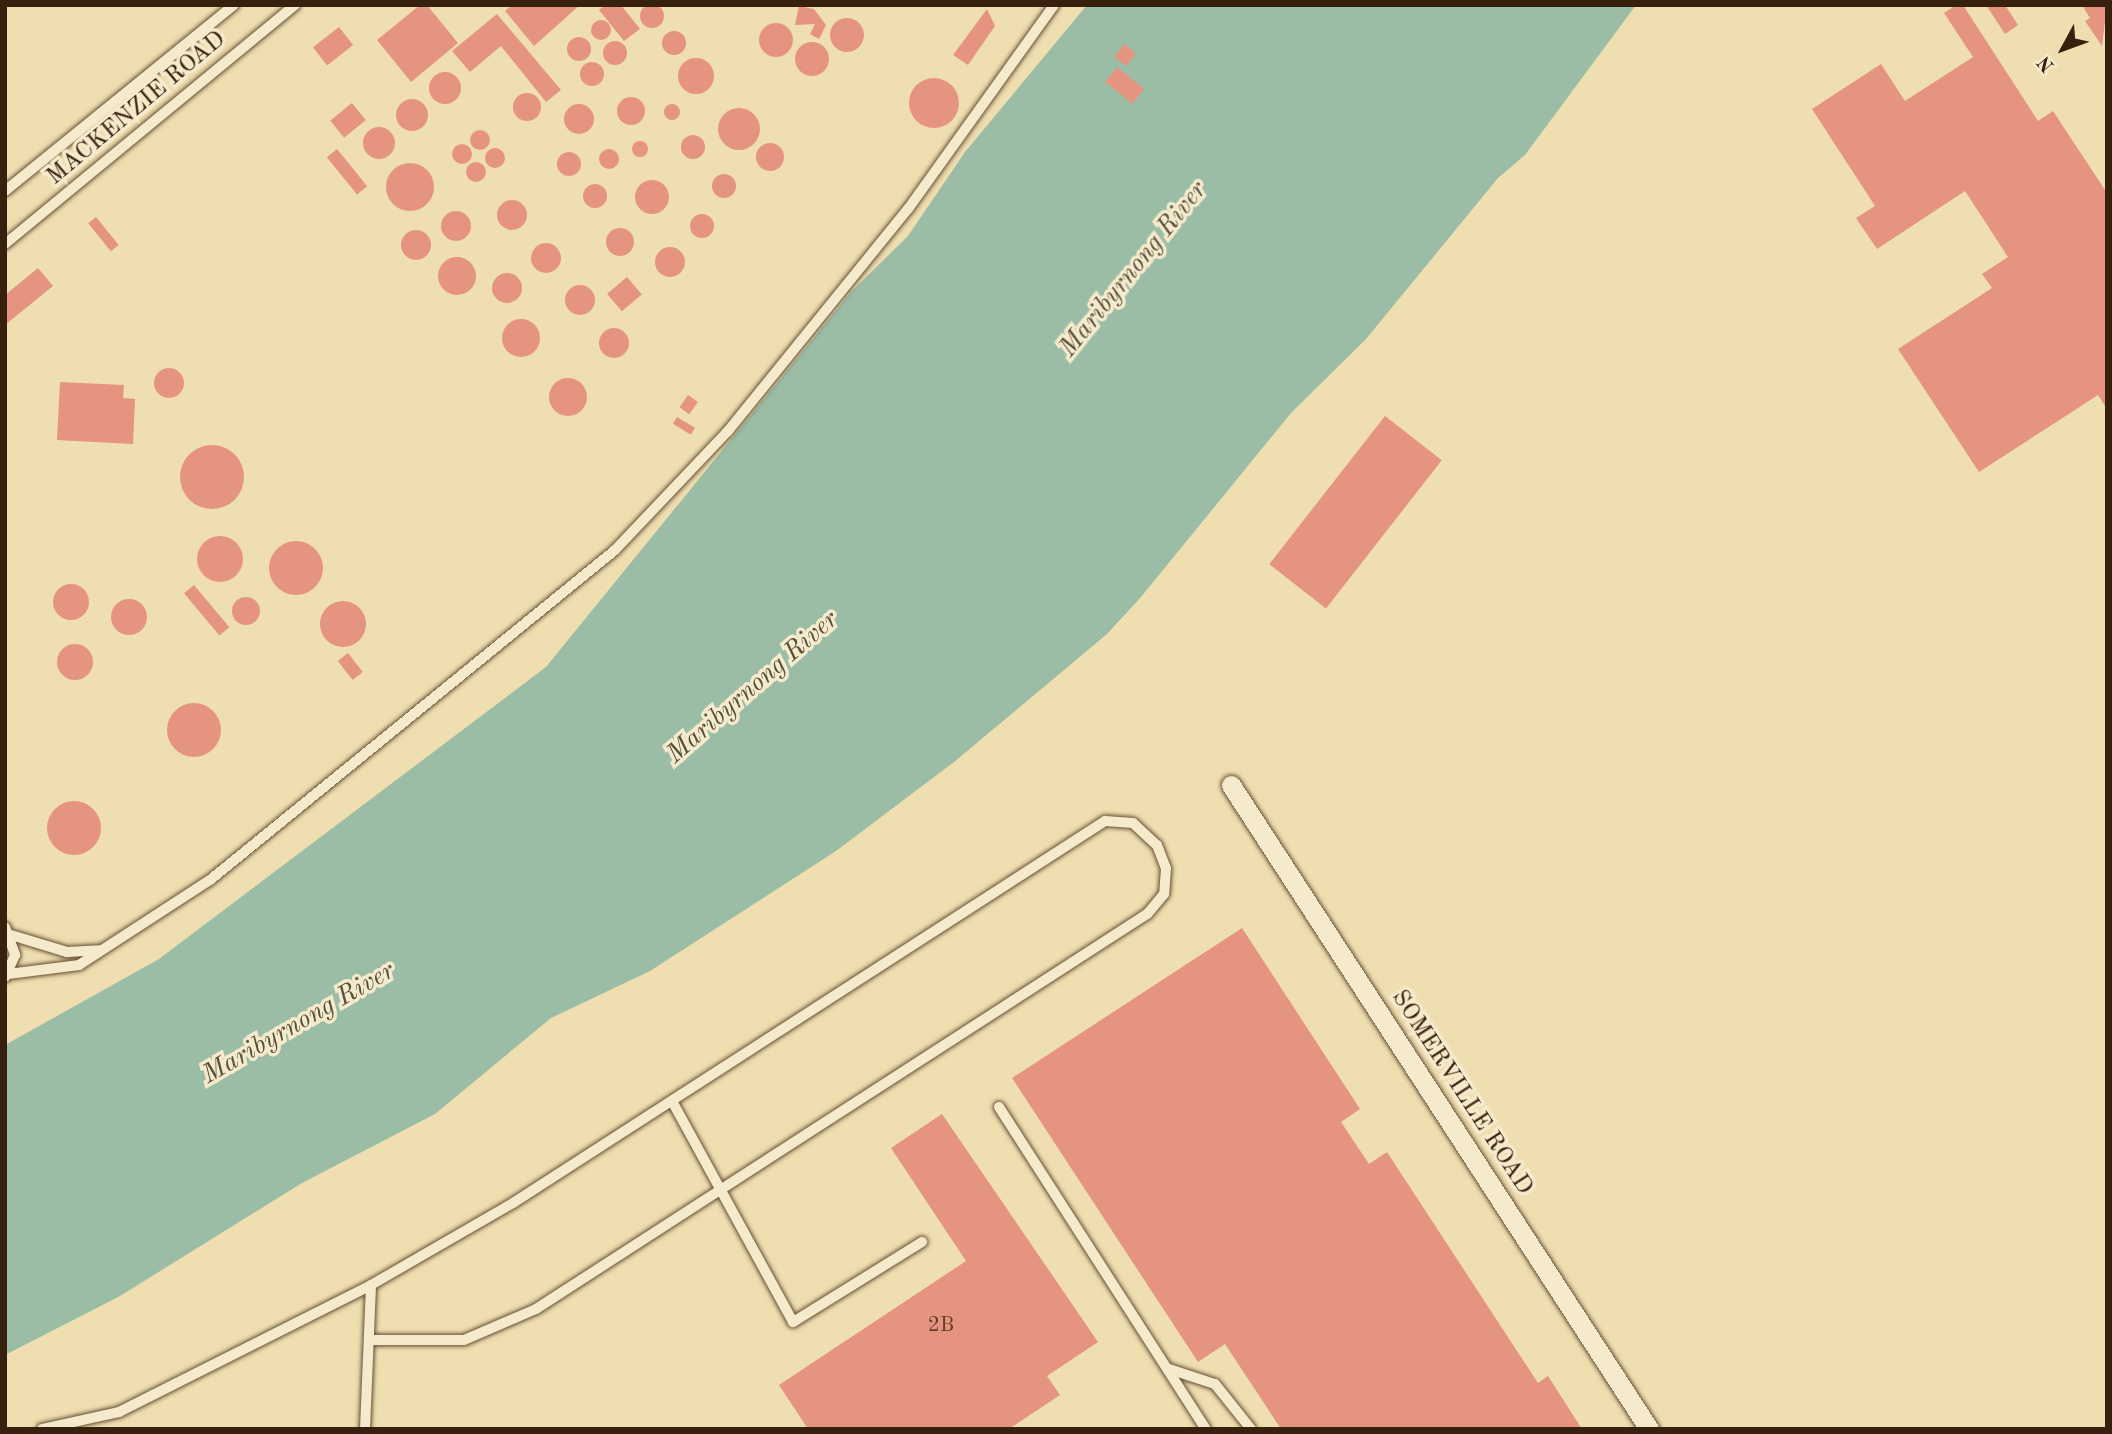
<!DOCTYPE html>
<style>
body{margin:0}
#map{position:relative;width:2112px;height:1434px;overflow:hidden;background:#efdeaf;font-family:"Old Standard TT",serif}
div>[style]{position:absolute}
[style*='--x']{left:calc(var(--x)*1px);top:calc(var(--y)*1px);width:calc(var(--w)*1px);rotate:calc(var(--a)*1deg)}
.water>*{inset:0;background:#9bbda6}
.building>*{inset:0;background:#e5957f;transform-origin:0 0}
.round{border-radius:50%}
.roads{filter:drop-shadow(0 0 2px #665037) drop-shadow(0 0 2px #665037)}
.service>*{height:10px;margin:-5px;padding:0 5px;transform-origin:5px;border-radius:5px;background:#f5eacb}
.minor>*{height:19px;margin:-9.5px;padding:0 9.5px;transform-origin:9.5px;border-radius:9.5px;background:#f5eacb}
span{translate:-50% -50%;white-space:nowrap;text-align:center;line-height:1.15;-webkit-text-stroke:7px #f5eacb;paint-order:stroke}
.number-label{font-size:21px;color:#633d2b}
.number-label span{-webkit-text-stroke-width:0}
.street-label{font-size:24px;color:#38200f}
.water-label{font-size:26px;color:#564f3c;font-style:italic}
.frame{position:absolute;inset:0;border:7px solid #38200f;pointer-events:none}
.north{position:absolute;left:2028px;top:14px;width:70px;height:70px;-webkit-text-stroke:5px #f5eacb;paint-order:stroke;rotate:229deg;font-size:19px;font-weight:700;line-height:28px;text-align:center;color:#38200f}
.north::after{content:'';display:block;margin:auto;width:24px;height:32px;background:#38200f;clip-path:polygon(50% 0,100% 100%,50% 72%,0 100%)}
</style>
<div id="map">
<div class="water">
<i style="clip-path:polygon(1087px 5px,1636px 5px,1525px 155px,1498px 178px,1366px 339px,1291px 413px,1141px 597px,1107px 634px,954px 762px,836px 851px,650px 971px,551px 1018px,435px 1114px,302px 1183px,120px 1296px,5px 1355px,5px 1045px,159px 959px,546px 667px,851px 292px,908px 236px,965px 152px)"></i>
</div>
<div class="building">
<i class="round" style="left:640px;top:4px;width:24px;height:24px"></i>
<i style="clip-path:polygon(420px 5px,427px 5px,458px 43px,411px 82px,377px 40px)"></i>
<i style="clip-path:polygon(512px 5px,580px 5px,534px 46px,505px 11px)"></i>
<i style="clip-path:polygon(605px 5px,621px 5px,640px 29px,624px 41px,599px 10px)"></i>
<i style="clip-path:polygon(1956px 5px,1963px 5px,2038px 121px,2053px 111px,2107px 193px,2107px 409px,2098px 395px,1979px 472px,1898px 349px,1992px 288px,1982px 274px,2008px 257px,1965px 191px,1877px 249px,1856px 218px,1875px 206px,1812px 109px,1881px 64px,1905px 101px,1973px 57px,1944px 13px)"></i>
<i style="clip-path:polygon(1986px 5px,2005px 5px,2018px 25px,2005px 34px)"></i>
<i style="clip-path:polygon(2082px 5px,2107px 5px,2102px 46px,2085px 21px,2090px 18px)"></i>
<i style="clip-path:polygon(799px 6px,814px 9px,826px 25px,819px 39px,810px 34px,815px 24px,795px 25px)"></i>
<i style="clip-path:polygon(987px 9px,995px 26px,968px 65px,953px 55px)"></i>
<i style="clip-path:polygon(497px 14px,561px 90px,546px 102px,501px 46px,470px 72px,452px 51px)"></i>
<i class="round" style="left:830px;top:18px;width:34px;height:34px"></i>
<i class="round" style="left:591px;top:20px;width:20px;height:20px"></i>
<i class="round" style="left:759px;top:23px;width:34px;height:34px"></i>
<i style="left:339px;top:27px;width:23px;height:33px;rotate:52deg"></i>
<i class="round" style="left:662px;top:31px;width:24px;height:24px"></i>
<i class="round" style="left:567px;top:37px;width:24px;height:24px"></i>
<i class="round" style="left:603px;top:41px;width:24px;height:24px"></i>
<i class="round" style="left:795px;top:42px;width:34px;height:34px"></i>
<i style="left:1124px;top:44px;width:15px;height:16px;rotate:37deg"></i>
<i class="round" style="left:678px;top:58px;width:36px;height:36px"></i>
<i class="round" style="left:580px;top:62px;width:24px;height:24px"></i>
<i style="left:1117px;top:67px;width:35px;height:19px;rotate:39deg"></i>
<i class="round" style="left:429px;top:72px;width:32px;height:32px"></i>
<i class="round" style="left:909px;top:78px;width:50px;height:50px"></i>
<i class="round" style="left:513px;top:93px;width:28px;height:28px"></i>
<i class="round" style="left:617px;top:97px;width:28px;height:28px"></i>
<i class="round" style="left:396px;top:99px;width:32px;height:32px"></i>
<i style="left:352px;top:103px;width:22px;height:28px;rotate:51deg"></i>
<i class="round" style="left:664px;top:104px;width:16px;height:16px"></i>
<i class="round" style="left:564px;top:104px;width:30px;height:30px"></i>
<i class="round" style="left:718px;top:108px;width:42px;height:42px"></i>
<i class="round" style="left:363px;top:127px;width:32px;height:32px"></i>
<i class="round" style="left:470px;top:130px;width:20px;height:20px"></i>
<i class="round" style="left:681px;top:135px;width:24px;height:24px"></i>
<i class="round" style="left:632px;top:141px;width:16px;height:16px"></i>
<i class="round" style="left:756px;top:143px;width:28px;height:28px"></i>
<i class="round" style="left:452px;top:144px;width:20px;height:20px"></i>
<i class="round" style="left:485px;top:148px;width:20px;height:20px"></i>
<i style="left:337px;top:149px;width:48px;height:13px;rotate:51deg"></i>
<i class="round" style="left:599px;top:149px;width:20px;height:20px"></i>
<i class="round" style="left:557px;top:152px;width:24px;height:24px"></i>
<i class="round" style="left:466px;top:162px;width:20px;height:20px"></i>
<i class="round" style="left:386px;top:163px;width:48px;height:48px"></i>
<i class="round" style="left:712px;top:174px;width:24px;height:24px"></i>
<i class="round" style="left:635px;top:180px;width:34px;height:34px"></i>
<i class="round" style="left:583px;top:184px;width:24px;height:24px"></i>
<i class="round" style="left:497px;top:200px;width:30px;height:30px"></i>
<i class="round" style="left:441px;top:211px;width:30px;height:30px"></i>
<i class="round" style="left:690px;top:214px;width:24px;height:24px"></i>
<i style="left:96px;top:217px;width:36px;height:10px;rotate:51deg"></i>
<i class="round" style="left:606px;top:228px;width:28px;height:28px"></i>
<i class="round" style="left:401px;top:230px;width:30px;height:30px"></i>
<i class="round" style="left:531px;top:243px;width:30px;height:30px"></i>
<i class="round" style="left:655px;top:247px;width:30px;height:30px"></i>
<i class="round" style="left:438px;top:257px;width:38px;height:38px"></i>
<i style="clip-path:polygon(38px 268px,53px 286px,5px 325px,5px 295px)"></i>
<i class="round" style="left:492px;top:273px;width:30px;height:30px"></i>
<i style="left:627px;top:277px;width:23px;height:26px;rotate:50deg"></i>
<i class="round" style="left:565px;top:285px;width:30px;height:30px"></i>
<i class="round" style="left:502px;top:319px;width:38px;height:38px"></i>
<i class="round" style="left:599px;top:328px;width:30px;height:30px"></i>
<i class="round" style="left:154px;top:368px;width:30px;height:30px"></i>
<i class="round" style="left:549px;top:378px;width:38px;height:38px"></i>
<i style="clip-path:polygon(60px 382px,124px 385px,123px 398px,135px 399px,133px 444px,57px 440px)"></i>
<i style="left:688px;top:395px;width:12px;height:15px;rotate:35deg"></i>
<i style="left:1385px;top:416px;width:72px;height:188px;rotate:38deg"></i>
<i style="left:677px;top:417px;width:21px;height:8px;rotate:31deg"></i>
<i class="round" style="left:180px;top:445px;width:64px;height:64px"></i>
<i class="round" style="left:197px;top:536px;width:46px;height:46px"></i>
<i class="round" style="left:269px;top:541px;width:54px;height:54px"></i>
<i class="round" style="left:53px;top:584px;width:36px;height:36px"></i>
<i style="left:194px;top:585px;width:55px;height:13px;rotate:50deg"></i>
<i class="round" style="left:232px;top:597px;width:28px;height:28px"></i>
<i class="round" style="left:111px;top:599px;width:36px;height:36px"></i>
<i class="round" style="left:320px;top:601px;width:46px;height:46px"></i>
<i class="round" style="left:57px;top:644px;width:36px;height:36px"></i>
<i style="left:348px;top:653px;width:24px;height:13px;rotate:52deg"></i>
<i class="round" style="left:167px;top:703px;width:54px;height:54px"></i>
<i class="round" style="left:47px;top:801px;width:54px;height:54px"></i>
<i style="clip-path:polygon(1242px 928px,1360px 1109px,1341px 1122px,1369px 1164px,1387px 1152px,1538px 1383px,1548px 1376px,1582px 1429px,1281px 1429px,1225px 1344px,1198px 1362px,1012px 1078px)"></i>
<i style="clip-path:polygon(942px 1114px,1098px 1342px,1047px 1376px,1060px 1395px,1009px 1429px,808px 1429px,779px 1385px,966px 1261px,891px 1148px)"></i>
</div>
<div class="roads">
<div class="service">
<i style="--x:5;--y:191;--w:295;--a:-39.1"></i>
<i style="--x:5;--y:244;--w:376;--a:-39.5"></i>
<i style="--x:5;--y:927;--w:30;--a:70"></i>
<i style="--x:15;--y:955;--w:24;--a:114"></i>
<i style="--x:11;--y:935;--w:59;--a:16.9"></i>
<i style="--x:67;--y:952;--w:33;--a:-3"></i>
<i style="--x:8;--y:974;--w:72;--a:-7.2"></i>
<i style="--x:79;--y:965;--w:156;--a:-33"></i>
<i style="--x:210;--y:880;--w:522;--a:-39.17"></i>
<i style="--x:615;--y:550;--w:164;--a:-46.5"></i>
<i style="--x:728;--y:431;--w:286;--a:-51"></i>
<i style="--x:908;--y:209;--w:251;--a:-54.4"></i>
<i style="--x:672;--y:1101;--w:252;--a:61.3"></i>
<i style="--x:793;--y:1322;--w:152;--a:-31.8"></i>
<i style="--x:999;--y:1107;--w:383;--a:57.3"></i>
<i style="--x:1169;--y:1369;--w:48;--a:18.1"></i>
<i style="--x:1215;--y:1384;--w:58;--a:51.3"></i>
<i style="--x:42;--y:1429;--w:79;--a:-12.4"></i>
<i style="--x:119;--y:1412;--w:282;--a:-26.7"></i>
<i style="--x:371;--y:1285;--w:164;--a:-30"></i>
<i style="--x:513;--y:1203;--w:705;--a:-32.83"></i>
<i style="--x:1105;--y:821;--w:28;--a:4"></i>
<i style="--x:1133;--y:823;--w:33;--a:43"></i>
<i style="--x:1157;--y:845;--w:25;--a:69"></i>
<i style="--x:1166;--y:868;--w:26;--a:94"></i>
<i style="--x:1164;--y:894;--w:26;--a:130"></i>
<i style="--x:1147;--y:914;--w:728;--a:147.12"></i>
<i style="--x:536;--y:1309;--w:78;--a:156.7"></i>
<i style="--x:464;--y:1340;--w:95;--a:180"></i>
<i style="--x:365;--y:1429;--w:144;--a:-87.6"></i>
</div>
<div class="minor">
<i style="--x:1231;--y:785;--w:768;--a:57.01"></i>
</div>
</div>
<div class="number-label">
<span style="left:941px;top:1326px">2B</span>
</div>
<div class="street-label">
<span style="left:137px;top:109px;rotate:-40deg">MACKENZIE ROAD</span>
<span style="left:1461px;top:1093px;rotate:57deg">SOMERVILLE ROAD</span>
</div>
<div class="water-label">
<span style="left:1134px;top:270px;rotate:-51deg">Maribyrnong River</span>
<span style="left:753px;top:688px;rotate:-41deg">Maribyrnong River</span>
<span style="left:299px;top:1024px;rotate:-30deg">Maribyrnong River</span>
</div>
<div class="frame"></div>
<div class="north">N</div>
</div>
